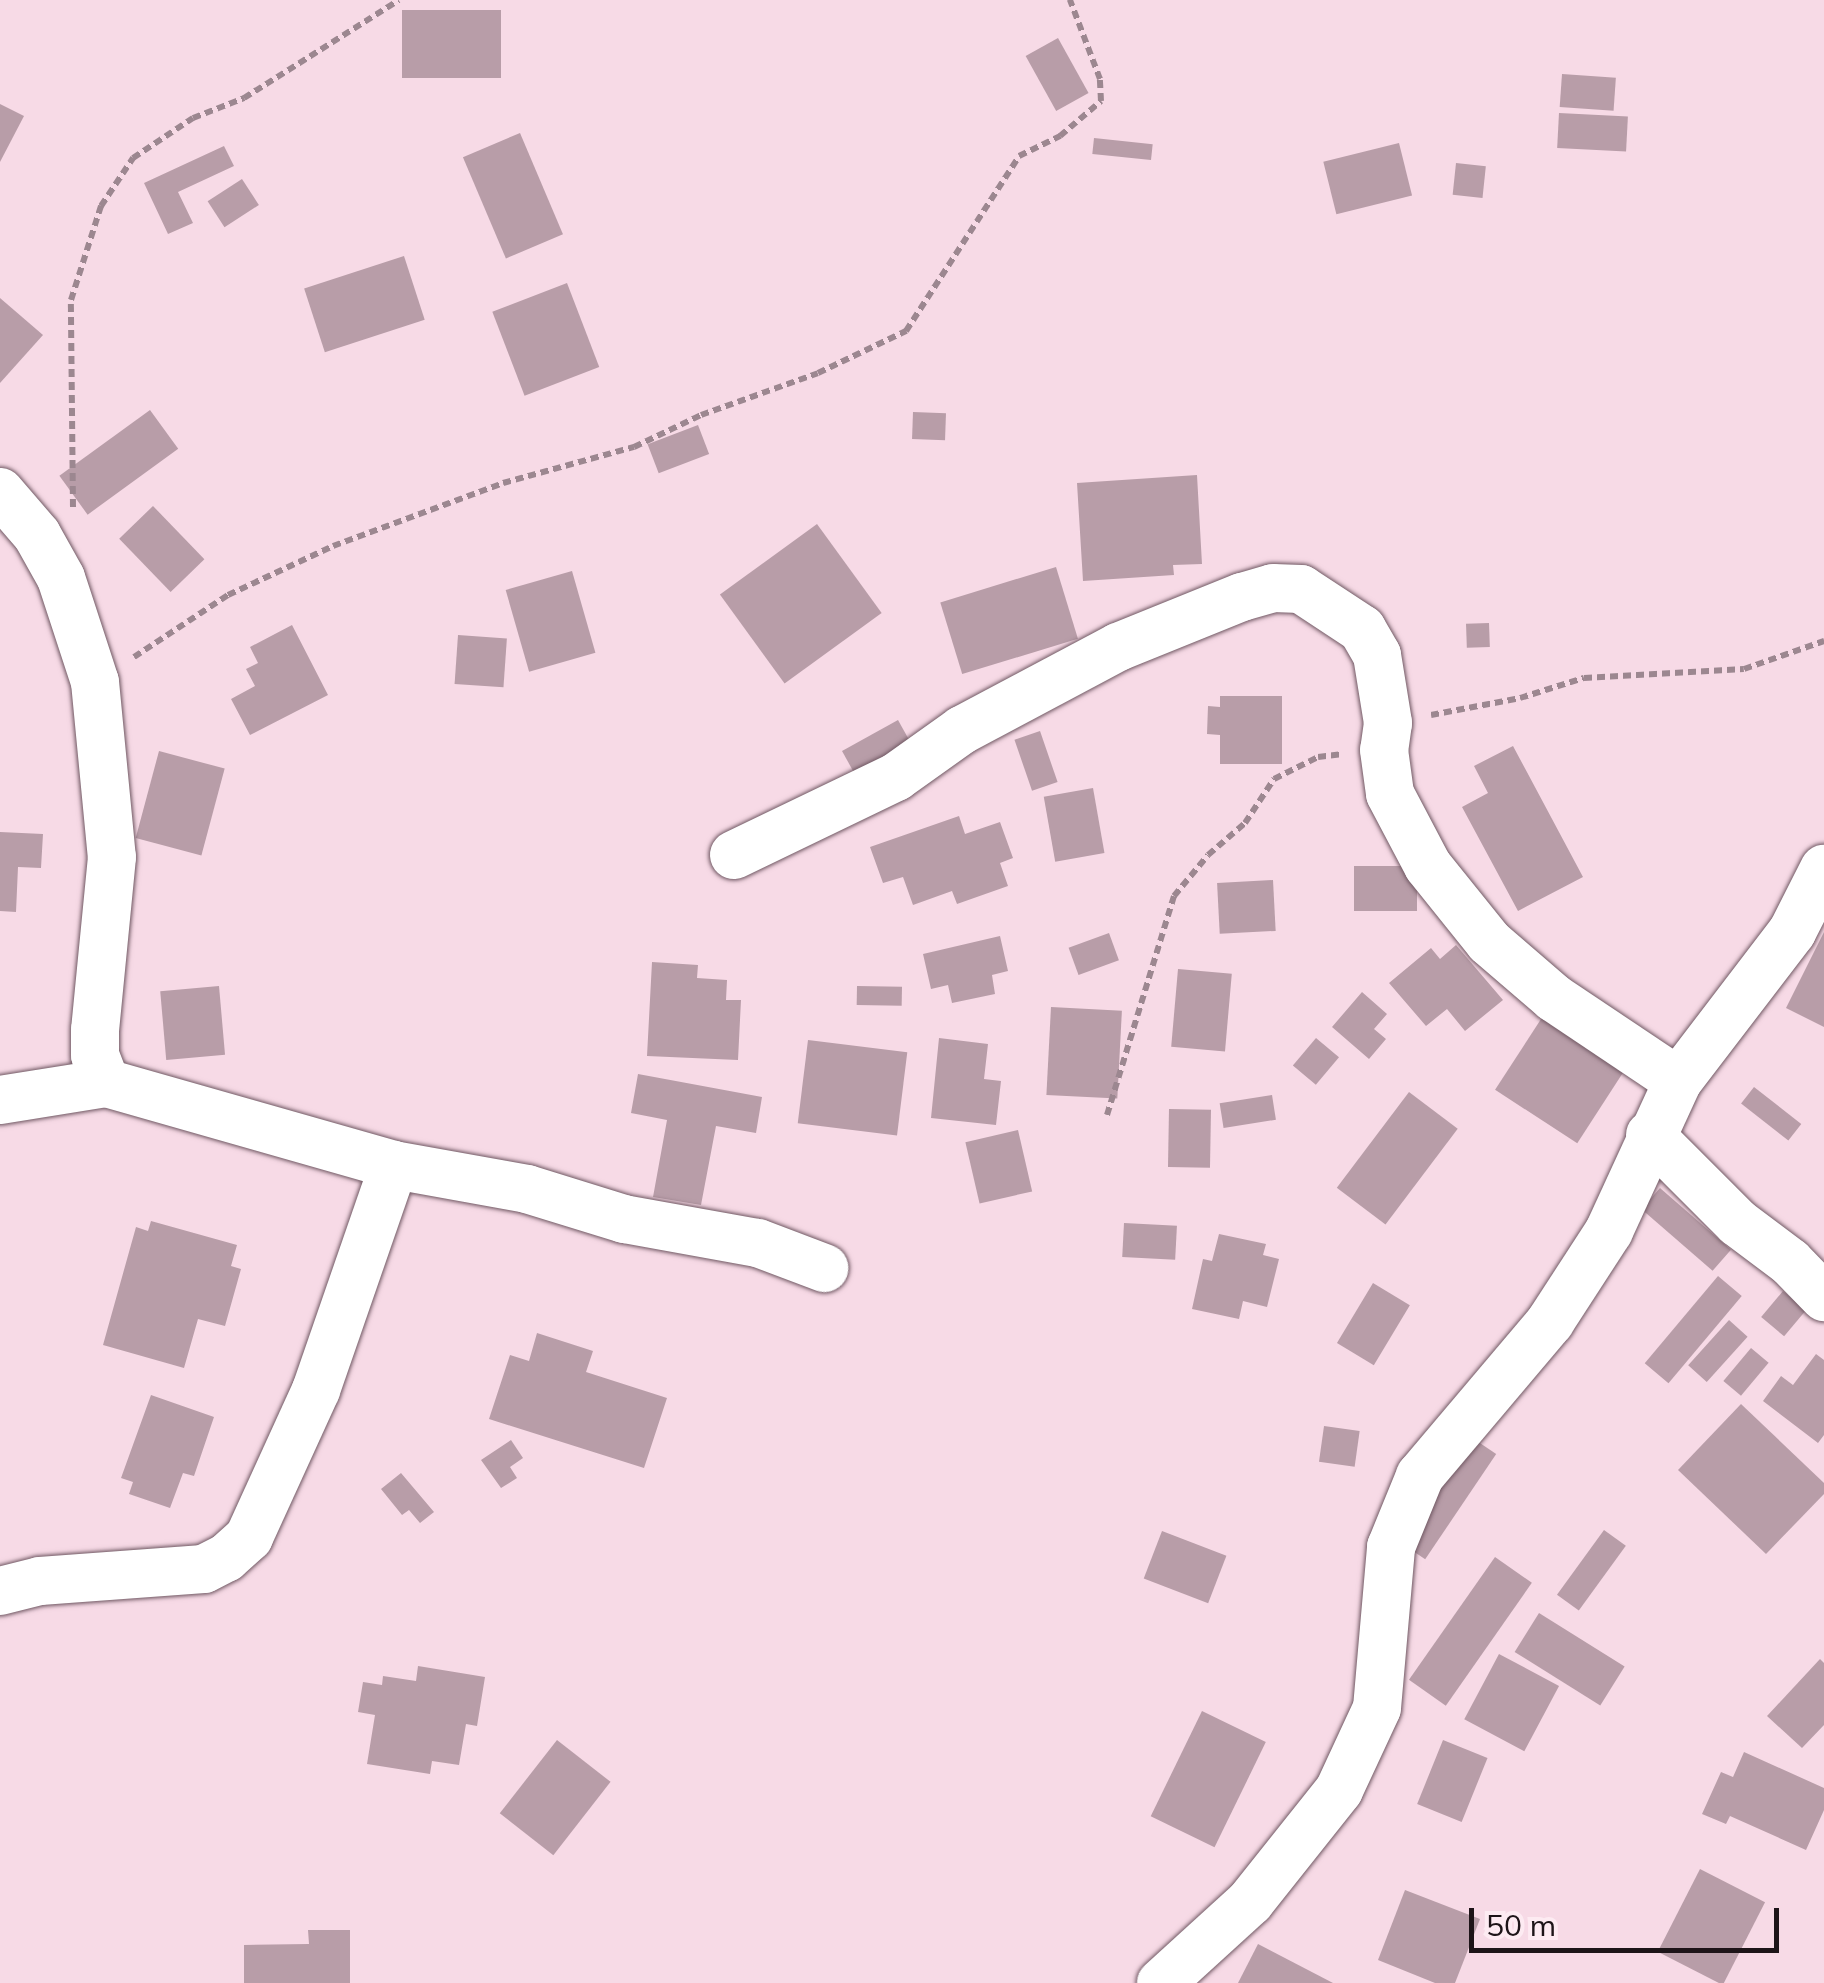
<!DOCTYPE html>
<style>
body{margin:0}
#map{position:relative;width:1824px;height:1983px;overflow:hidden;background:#f7dae6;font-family:Mulish,sans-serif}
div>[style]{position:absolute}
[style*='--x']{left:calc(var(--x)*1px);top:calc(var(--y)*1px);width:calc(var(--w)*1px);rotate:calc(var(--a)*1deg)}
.building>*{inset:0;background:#b89da8;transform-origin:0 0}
.path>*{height:6px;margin-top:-3px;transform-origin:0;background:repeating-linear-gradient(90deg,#9c8790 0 8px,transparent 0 13px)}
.roads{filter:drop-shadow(0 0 2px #705863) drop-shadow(0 0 2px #705863)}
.street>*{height:48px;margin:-24px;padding:0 24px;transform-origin:24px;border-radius:24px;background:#fff}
span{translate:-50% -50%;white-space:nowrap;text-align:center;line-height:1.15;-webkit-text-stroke:8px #fdebf2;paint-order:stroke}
.scale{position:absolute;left:1469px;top:1908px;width:310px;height:45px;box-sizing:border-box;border:5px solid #1d1418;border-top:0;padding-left:12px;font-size:30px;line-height:35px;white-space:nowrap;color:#1d1418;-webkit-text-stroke:8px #fdebf2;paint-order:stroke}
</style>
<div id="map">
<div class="building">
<i style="left:402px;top:10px;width:99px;height:68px"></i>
<i style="left:1058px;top:38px;width:63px;height:37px;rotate:61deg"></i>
<i style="left:1562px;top:74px;width:54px;height:33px;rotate:4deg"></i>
<i style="clip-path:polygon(0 104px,24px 116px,0 162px)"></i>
<i style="left:1559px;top:113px;width:69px;height:35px;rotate:3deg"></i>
<i style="left:520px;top:133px;width:110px;height:62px;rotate:67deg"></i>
<i style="left:1094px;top:138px;width:59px;height:16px;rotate:6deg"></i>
<i style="left:1399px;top:143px;width:54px;height:78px;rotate:76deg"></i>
<i style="clip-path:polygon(224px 146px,234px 166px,178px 192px,193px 223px,168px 234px,144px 183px)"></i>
<i style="left:1456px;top:163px;width:30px;height:32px;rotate:6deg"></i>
<i style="left:242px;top:179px;width:31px;height:41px;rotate:57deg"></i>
<i style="left:404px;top:256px;width:67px;height:105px;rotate:72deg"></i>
<i style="left:567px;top:283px;width:90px;height:80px;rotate:69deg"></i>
<i style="clip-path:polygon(0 298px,43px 335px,0 383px)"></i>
<i style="left:150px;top:410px;width:48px;height:112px;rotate:54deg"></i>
<i style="left:913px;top:412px;width:33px;height:27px;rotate:2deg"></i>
<i style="left:698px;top:425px;width:31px;height:54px;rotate:69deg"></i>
<i style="clip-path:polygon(1197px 475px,1202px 564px,1173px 565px,1174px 575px,1083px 581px,1077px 483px)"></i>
<i style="left:153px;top:506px;width:74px;height:47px;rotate:46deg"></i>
<i style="left:817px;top:524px;width:110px;height:120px;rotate:54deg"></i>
<i style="left:1056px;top:567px;width:75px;height:121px;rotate:73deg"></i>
<i style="left:572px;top:571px;width:85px;height:69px;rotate:74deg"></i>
<i style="left:1489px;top:623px;width:24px;height:23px;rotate:88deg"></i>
<i style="clip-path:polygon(292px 625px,328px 695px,250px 735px,231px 699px,255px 686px,246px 669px,258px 663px,250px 647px)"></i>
<i style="left:458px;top:635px;width:49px;height:49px;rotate:4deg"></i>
<i style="clip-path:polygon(1220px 696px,1282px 696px,1282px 764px,1220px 764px,1220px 735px,1207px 734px,1208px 706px,1220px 707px)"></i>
<i style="left:898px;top:720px;width:33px;height:64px;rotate:61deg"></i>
<i style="left:1040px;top:731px;width:54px;height:27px;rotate:71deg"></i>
<i style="clip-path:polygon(1513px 746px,1583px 877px,1518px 911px,1462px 807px,1488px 793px,1474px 766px)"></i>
<i style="left:159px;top:751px;width:68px;height:90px;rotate:15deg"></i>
<i style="left:1093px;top:788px;width:66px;height:50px;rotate:80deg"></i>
<i style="clip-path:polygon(959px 816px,965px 834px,1000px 822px,1013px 858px,1000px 863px,1008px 886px,957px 904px,952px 891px,913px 905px,903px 877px,883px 883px,870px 847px)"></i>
<i style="clip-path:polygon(0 832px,43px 834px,41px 868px,18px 867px,16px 912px,0 911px)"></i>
<i style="left:1417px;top:866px;width:45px;height:63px;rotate:90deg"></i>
<i style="left:1273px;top:880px;width:51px;height:56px;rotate:87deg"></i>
<i style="clip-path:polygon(1824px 932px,1824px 1027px,1786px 1008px)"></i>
<i style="left:1109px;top:933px;width:29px;height:43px;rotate:70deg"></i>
<i style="clip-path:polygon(1000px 936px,1008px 971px,992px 975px,995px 994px,952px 1003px,948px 985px,931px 989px,923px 954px)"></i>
<i style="clip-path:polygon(1456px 945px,1503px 1000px,1465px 1031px,1447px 1009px,1426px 1026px,1389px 983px,1431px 948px,1440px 959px)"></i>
<i style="clip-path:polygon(652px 962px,698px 965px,697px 978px,727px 980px,726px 1000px,741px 1000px,738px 1060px,647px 1056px)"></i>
<i style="left:1178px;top:969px;width:54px;height:78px;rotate:5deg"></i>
<i style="left:219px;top:986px;width:69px;height:59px;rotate:85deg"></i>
<i style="left:857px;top:986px;width:45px;height:19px;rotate:1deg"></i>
<i style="clip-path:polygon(1362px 992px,1387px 1014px,1374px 1029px,1386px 1039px,1369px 1059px,1332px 1027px)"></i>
<i style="left:1051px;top:1007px;width:71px;height:88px;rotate:3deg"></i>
<i style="left:1543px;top:1016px;width:98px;height:88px;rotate:33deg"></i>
<i style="clip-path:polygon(939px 1038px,988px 1044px,984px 1079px,1001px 1081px,996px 1125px,931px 1118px)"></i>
<i style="left:1316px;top:1038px;width:30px;height:36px;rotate:40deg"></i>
<i style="left:808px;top:1040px;width:100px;height:84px;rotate:7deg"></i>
<i style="clip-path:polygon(638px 1074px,762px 1097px,756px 1133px,716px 1126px,701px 1205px,653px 1197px,667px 1120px,631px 1113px)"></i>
<i style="left:1754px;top:1087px;width:60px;height:21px;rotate:38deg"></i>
<i style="left:1409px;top:1092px;width:61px;height:120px;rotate:37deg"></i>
<i style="left:1272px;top:1095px;width:25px;height:53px;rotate:81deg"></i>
<i style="left:1169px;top:1109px;width:42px;height:58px;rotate:1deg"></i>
<i style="left:1018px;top:1130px;width:63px;height:54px;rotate:77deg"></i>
<i style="left:1660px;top:1188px;width:94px;height:28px;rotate:41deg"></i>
<i style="clip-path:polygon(151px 1221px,237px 1245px,231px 1266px,241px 1269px,225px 1326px,198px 1319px,184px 1368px,103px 1345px,136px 1227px,148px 1231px)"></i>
<i style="left:1124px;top:1223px;width:53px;height:34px;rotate:3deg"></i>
<i style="clip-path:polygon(1219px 1234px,1266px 1244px,1263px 1255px,1279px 1259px,1267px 1307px,1243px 1301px,1239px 1319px,1192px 1309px,1203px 1259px,1212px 1261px)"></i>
<i style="left:1718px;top:1276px;width:31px;height:114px;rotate:40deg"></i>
<i style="left:1373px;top:1283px;width:43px;height:70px;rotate:31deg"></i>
<i style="left:1783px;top:1291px;width:30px;height:34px;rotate:40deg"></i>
<i style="left:1729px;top:1320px;width:25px;height:61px;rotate:42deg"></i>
<i style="clip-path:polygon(537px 1333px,593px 1351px,586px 1372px,667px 1398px,644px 1468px,489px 1419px,510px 1355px,529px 1361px)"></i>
<i style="left:1751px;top:1348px;width:23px;height:43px;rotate:40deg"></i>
<i style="clip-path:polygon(1816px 1354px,1824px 1360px,1824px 1435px,1818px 1443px,1763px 1401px,1781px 1376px,1793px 1385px)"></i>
<i style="clip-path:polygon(151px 1395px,214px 1417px,194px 1476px,183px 1473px,170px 1508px,129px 1494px,133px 1482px,121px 1478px)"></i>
<i style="clip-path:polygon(1741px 1404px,1824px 1483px,1824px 1494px,1766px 1554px,1678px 1470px)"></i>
<i style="left:1324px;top:1426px;width:36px;height:36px;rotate:8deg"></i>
<i style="left:1468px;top:1435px;width:34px;height:127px;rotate:34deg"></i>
<i style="clip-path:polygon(511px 1440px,523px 1458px,510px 1467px,517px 1478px,501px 1488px,481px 1460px)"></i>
<i style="clip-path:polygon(401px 1473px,434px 1512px,420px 1523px,409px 1510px,402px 1515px,381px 1489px)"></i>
<i style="left:1604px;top:1530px;width:27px;height:80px;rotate:36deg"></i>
<i style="left:1162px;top:1531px;width:69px;height:51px;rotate:21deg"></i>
<i style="left:1495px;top:1557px;width:45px;height:150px;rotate:35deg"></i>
<i style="left:1539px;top:1613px;width:101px;height:46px;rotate:32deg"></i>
<i style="left:1499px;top:1654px;width:68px;height:74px;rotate:28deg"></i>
<i style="clip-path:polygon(1820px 1659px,1824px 1663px,1824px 1725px,1802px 1748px,1767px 1716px)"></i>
<i style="clip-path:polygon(418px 1666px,485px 1677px,477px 1726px,466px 1724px,459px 1765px,432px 1761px,430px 1774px,367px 1764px,375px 1715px,358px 1712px,363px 1682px,382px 1685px,383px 1676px,416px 1681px)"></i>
<i style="left:1202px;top:1711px;width:71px;height:117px;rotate:26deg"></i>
<i style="left:557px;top:1740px;width:68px;height:93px;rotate:38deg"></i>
<i style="left:1443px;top:1740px;width:48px;height:69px;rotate:22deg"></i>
<i style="clip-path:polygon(1744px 1752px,1824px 1788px,1824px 1810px,1806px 1850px,1730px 1816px,1726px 1824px,1702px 1814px,1721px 1772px,1733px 1777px)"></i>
<i style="left:1700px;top:1869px;width:73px;height:93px;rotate:27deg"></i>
<i style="clip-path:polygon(1405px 1890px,1480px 1919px,1455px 1983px,1435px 1983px,1378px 1960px)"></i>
<i style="clip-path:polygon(308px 1930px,350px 1930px,350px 1983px,244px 1983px,244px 1945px,309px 1944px)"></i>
<i style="clip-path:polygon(1258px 1944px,1333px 1983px,1238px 1983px)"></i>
</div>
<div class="path">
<i style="--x:73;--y:507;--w:207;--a:-90.6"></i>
<i style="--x:71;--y:300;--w:99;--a:-72.3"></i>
<i style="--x:101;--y:206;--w:58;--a:-56.3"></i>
<i style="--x:133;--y:158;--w:72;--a:-33.7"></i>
<i style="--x:193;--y:118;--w:55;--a:-21.4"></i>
<i style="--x:244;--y:98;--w:183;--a:-32.3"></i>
<i style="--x:134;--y:657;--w:113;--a:-33.4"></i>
<i style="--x:228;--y:595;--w:116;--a:-25"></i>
<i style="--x:333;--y:546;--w:181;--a:-20.3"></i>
<i style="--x:503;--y:483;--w:136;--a:-15.4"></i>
<i style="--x:634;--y:447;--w:74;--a:-25.5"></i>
<i style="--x:701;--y:415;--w:124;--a:-19.7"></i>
<i style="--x:818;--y:373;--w:98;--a:-25.5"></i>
<i style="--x:906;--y:331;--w:208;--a:-57.1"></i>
<i style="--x:1019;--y:156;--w:46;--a:-26"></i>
<i style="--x:1060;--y:136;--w:54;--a:-40.5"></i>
<i style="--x:1101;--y:101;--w:22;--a:-93"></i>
<i style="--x:1100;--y:79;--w:85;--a:-110.8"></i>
<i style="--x:1431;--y:715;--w:91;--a:-10.8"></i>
<i style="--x:1520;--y:698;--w:67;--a:-17.4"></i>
<i style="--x:1584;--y:678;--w:160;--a:-3.2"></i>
<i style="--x:1744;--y:669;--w:85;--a:-19.3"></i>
<i style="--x:1107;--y:1115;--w:229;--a:-73"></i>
<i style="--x:1174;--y:896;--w:53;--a:-50.3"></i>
<i style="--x:1208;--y:855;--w:49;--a:-40.9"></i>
<i style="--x:1245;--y:823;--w:53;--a:-56.6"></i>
<i style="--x:1274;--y:779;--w:49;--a:-26.6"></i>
<i style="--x:1318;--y:757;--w:25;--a:-7"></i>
</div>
<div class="roads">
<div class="street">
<i style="--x:0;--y:492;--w:57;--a:49.3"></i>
<i style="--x:37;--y:535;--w:49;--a:60.8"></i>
<i style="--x:61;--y:578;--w:109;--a:71.9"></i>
<i style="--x:95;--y:682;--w:176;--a:84.5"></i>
<i style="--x:112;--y:857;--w:174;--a:95.6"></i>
<i style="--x:95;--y:1030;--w:25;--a:90"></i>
<i style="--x:95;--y:1055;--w:30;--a:69"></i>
<i style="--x:106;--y:1083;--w:299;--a:15.9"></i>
<i style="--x:394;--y:1165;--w:135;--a:10.2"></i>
<i style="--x:527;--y:1189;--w:102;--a:17.2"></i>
<i style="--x:624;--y:1219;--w:136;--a:10.2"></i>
<i style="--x:758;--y:1243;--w:71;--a:20.7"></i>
<i style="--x:734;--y:855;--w:180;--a:-25.7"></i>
<i style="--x:896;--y:777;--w:81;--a:-35.5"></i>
<i style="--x:962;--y:730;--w:177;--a:-28"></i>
<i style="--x:1118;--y:647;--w:134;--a:-22"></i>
<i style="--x:1242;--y:597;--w:32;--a:-16"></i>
<i style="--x:1273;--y:588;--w:28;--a:2"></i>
<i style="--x:1301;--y:589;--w:73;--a:33.3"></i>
<i style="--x:1362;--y:629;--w:30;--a:60"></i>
<i style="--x:1377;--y:655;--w:69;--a:80.8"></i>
<i style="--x:1388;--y:723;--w:27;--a:98"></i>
<i style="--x:1384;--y:750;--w:44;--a:82.2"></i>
<i style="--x:1390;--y:794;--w:81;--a:62.2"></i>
<i style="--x:1428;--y:866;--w:97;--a:51.2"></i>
<i style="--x:1489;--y:942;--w:86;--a:40.7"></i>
<i style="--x:1554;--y:998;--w:149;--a:33.8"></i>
<i style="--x:0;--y:1100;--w:107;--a:-9.1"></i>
<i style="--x:1650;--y:1135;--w:124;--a:45"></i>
<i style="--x:1738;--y:1223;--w:65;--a:36.9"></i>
<i style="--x:1790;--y:1262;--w:49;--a:45.8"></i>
<i style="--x:0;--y:1591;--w:41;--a:-14"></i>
<i style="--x:40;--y:1581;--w:164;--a:-4.2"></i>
<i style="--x:204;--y:1569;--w:25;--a:-27"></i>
<i style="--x:226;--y:1558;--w:31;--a:-42"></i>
<i style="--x:249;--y:1537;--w:162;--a:-65.5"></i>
<i style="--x:316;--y:1390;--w:238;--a:-70.9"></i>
<i style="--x:1161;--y:1983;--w:120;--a:-42.3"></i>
<i style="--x:1250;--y:1902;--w:143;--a:-51.5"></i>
<i style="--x:1339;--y:1790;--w:90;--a:-65.1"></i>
<i style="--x:1377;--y:1708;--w:162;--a:-85"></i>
<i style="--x:1391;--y:1547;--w:77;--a:-67.8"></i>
<i style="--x:1420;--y:1476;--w:202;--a:-49.8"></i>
<i style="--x:1550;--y:1322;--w:108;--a:-57"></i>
<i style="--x:1609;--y:1231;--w:165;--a:-65.3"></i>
<i style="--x:1678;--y:1081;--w:188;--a:-52.6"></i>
<i style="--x:1792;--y:932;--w:71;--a:-63.1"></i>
</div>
</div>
<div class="scale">50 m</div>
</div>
